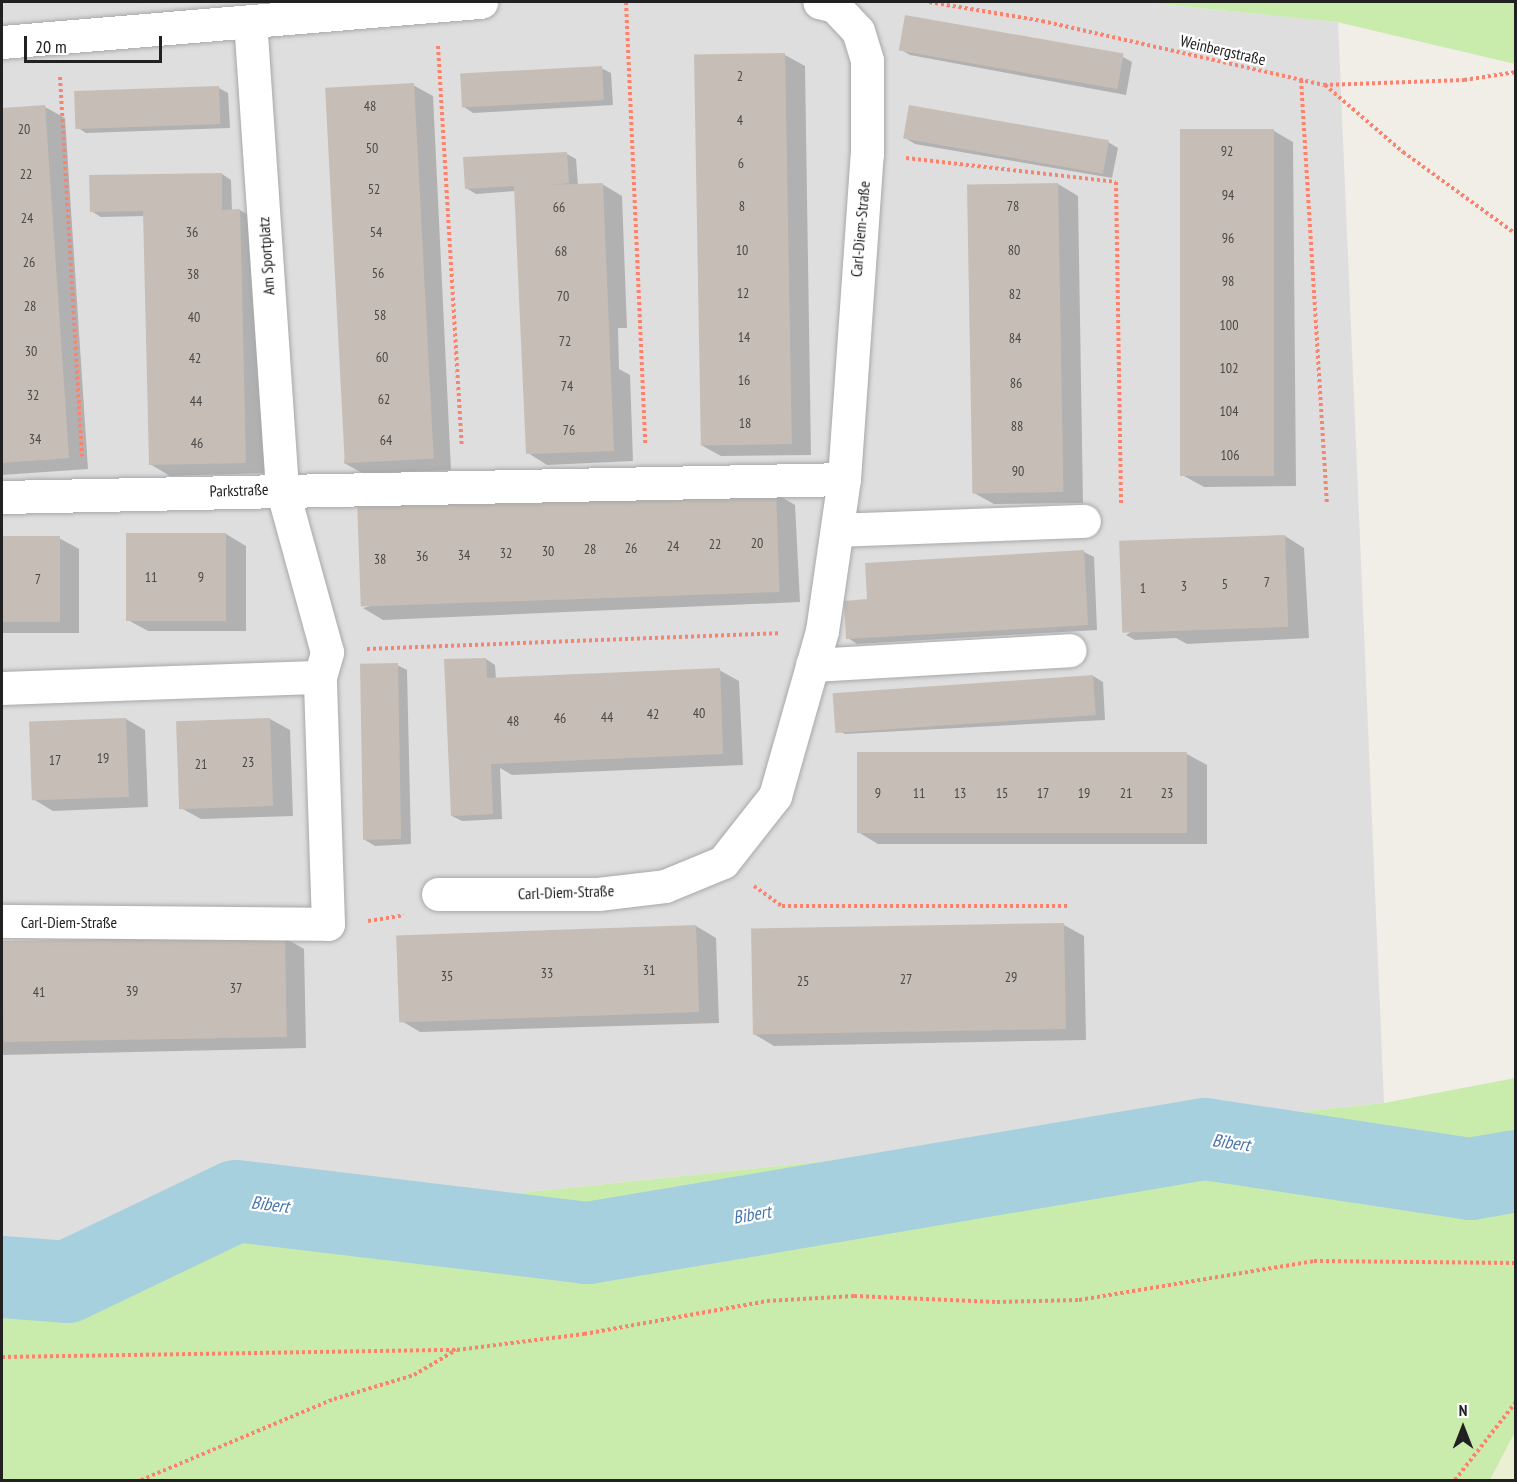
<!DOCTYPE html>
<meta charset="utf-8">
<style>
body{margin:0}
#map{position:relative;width:1517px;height:1482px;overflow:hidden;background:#f1eee7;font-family:"PT Sans Narrow",sans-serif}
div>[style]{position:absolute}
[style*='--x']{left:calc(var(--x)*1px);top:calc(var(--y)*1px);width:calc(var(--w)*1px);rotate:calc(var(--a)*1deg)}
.residential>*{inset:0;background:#dfdede}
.farmland>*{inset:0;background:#ecf0d3}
.grass>*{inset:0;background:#c9ecad}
.shadow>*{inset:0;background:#0003}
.river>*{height:82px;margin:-41px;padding:0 41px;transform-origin:41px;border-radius:41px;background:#a7d0df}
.building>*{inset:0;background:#c6beb6;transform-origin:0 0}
.path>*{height:4px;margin-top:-2px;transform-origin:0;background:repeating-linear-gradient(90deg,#fd826d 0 3px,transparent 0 6px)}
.roads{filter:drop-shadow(0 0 2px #a8a8a8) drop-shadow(0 0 2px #a8a8a8)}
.minor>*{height:33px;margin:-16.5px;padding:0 16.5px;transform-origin:16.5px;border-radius:16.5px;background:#fff}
span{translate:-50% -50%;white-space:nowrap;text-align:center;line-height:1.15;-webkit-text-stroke:4.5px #fff;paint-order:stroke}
.number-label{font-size:14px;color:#4a4846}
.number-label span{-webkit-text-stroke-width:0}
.street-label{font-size:16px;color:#212121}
.water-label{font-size:18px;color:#4775ac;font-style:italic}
.frame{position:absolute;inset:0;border:3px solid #212121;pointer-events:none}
.north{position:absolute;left:1433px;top:1398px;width:60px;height:60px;-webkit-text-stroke:4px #fff;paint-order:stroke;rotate:0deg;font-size:16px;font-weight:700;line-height:24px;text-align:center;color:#212121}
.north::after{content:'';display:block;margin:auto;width:21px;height:27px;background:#212121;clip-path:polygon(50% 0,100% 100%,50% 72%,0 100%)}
.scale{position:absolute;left:24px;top:36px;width:138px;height:27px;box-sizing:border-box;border:3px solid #212121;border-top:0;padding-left:8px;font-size:18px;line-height:21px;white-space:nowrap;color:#212121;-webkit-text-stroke:4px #fff;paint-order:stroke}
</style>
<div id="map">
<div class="residential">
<i style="clip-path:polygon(2px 2px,1141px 2px,1338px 22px,1384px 1103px,2px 1247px)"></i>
</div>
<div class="farmland">
<i style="clip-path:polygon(1515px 1432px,1515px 1480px,1490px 1480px)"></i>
</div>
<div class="grass">
<i style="clip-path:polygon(1141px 2px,1515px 2px,1515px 64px,1337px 22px)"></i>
<i style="clip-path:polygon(1515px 1078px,1515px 1432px,1490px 1480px,2px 1480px,2px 1247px,1384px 1103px)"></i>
</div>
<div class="shadow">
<i style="clip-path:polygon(906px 17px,1123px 57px,1132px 62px,1126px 95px,910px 55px,900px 49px)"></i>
<i style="clip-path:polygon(785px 55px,805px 66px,811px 455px,721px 456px,701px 445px)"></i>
<i style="clip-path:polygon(601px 68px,611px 73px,613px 105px,473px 113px,464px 107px)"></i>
<i style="clip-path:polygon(413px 85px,433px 96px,451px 470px,364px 474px,344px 463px)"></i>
<i style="clip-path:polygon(219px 88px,228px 93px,230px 128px,86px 133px,77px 127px)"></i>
<i style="clip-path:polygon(45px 107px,65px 118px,88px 469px,2px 475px,2px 110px)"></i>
<i style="clip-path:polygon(1274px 131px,1293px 142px,1296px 486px,1204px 487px,1184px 476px)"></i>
<i style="clip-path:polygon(905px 138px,1108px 142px,1118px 148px,1112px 178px,915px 144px)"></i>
<i style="clip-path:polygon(567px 154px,576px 159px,578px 185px,602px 184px,622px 196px,627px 328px,618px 328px,619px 369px,630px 375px,633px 461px,547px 465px,528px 453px,516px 191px,476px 194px,466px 188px)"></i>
<i style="clip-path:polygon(222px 174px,231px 180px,232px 211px,240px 210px,260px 222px,266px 473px,170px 476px,150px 464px,145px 216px,101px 217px,91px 211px)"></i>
<i style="clip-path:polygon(1058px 184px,1078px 196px,1083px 503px,994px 504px,974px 493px)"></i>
<i style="clip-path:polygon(775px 493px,795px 505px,800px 602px,383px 620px,363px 608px)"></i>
<i style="clip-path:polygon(128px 534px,226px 534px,246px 546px,246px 631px,148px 631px,128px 620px)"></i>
<i style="clip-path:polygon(1285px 536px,1304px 548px,1309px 638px,1187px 644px,1176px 638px,1135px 640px,1126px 635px)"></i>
<i style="clip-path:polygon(2px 538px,59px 538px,79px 549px,79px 633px,2px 633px)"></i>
<i style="clip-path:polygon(1084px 552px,1094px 557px,1097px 630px,857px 644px,848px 638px,868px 601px)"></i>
<i style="clip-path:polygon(486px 659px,495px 665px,496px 680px,719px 670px,739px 681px,743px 765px,512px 775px,500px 768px,502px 819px,462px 821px,452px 816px)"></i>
<i style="clip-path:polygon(397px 665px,407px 670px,411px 844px,375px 846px,365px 840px)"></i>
<i style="clip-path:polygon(1093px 676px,1103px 682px,1105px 720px,845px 734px,836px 729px)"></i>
<i style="clip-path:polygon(126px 719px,145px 730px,148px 807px,53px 811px,33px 799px)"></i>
<i style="clip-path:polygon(270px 719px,290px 730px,293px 816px,201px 819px,181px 808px,178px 722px)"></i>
<i style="clip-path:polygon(858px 754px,1187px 754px,1207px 765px,1207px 844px,878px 844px,858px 832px)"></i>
<i style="clip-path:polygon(1064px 925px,1084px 936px,1086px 1040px,774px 1046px,754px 1034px)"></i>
<i style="clip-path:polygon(696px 926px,716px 938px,719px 1023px,420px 1032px,400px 1020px)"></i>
<i style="clip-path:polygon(285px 938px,304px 949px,306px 1048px,2px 1055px,2px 944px)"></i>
</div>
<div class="river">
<i style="--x:2;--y:1277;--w:65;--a:4.4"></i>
<i style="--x:67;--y:1282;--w:187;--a:-25.6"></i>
<i style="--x:236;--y:1201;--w:354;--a:6.8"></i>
<i style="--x:588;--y:1243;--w:626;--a:-9.57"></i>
<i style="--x:1205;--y:1139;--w:268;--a:8.6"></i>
<i style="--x:1470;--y:1179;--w:47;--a:-9.9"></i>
</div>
<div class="building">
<i style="left:905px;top:15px;width:222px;height:36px;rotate:10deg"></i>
<i style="left:785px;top:53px;width:391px;height:91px;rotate:89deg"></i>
<i style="left:602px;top:66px;width:34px;height:142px;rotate:87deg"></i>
<i style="left:414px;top:83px;width:376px;height:89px;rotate:87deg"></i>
<i style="left:219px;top:86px;width:38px;height:145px;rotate:88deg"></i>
<i style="clip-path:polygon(45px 105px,69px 458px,2px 463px,2px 108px)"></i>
<i style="left:909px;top:105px;width:203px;height:34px;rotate:10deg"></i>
<i style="left:1274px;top:129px;width:347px;height:94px;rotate:90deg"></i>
<i style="clip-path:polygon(567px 152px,569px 183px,549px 185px,603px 183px,614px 451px,526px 454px,514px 186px,465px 189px,463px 157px)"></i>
<i style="clip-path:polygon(222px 173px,222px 210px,240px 209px,246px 463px,149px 465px,143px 211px,90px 212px,89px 175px)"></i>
<i style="left:1058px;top:183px;width:309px;height:91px;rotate:89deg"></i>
<i style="left:776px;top:492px;width:100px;height:419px;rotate:88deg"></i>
<i style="left:126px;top:533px;width:100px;height:88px"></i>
<i style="left:1285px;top:535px;width:92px;height:166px;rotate:88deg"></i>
<i style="left:2px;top:536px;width:58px;height:86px"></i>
<i style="clip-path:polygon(1084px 550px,1088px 625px,846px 639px,844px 601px,867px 599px,865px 563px)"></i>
<i style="clip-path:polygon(486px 658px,487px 678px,720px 668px,723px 754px,491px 764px,493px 814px,451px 816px,444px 659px)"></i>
<i style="left:398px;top:663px;width:176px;height:38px;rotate:89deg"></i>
<i style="left:1093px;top:675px;width:40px;height:261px;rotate:86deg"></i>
<i style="left:126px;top:718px;width:79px;height:97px;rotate:88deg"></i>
<i style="left:270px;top:718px;width:88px;height:94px;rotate:88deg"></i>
<i style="left:857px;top:752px;width:330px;height:81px"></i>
<i style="left:1064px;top:923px;width:106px;height:313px;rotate:89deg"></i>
<i style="left:696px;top:925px;width:87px;height:300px;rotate:88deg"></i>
<i style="left:285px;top:936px;width:101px;height:283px;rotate:89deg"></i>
</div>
<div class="path">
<i style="--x:626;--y:2;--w:442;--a:87.5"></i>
<i style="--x:929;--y:2;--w:115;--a:9.5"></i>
<i style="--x:1042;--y:21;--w:289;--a:12.8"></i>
<i style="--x:1324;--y:85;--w:140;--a:-2"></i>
<i style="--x:1464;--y:80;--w:53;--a:-8.7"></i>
<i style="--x:438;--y:46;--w:401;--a:86.6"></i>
<i style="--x:60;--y:77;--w:380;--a:86.7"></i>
<i style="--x:1301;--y:80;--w:425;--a:86.5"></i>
<i style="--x:1325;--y:85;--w:103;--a:40.7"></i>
<i style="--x:1403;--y:152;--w:140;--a:36"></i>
<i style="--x:906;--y:158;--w:211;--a:6.5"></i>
<i style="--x:1116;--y:182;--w:321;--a:89.1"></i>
<i style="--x:367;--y:649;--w:413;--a:-2.2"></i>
<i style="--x:754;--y:886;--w:34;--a:36"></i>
<i style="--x:782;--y:906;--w:286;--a:0"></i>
<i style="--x:368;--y:921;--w:36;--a:-9"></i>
<i style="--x:2;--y:1357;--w:455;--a:-0.9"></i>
<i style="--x:457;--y:1350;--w:128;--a:-7.2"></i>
<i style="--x:584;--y:1334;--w:186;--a:-10.2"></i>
<i style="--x:767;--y:1301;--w:87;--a:-3.3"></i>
<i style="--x:854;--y:1296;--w:143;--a:2.4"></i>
<i style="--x:997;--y:1302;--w:82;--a:-1.4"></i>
<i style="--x:1079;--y:1300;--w:238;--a:-9.4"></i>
<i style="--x:1314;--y:1261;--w:202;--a:0.6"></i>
<i style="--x:141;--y:1480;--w:209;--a:-22.8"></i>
<i style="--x:334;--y:1399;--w:84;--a:-16.7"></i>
<i style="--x:414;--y:1375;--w:49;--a:-30.8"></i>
<i style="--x:1455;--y:1480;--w:99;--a:-52"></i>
</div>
<div class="roads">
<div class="minor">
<i style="--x:2;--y:42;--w:481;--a:-4.8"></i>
<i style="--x:2;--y:497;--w:842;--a:-1.22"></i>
<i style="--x:837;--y:530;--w:247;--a:-2.1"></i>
<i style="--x:812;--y:665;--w:258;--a:-3.3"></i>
<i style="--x:2;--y:688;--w:318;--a:-2"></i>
<i style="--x:438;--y:894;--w:160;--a:0"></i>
<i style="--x:598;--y:894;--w:67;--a:-6.8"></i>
<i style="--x:665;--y:886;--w:63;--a:-22.5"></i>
<i style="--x:723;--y:862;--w:84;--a:-51.8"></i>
<i style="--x:775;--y:796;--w:172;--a:-74.1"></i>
<i style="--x:822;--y:631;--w:154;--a:-81.8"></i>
<i style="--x:844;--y:479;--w:326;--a:-86"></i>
<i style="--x:867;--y:154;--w:94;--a:-90"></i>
<i style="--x:867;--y:60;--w:30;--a:-107"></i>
<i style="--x:858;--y:31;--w:34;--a:-133"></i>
<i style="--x:835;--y:6;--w:16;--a:-166"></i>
<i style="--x:2;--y:921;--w:326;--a:0.5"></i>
<i style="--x:328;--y:924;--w:247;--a:-91.9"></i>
<i style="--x:320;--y:677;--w:26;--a:-74"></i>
<i style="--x:327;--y:652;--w:169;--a:-105.4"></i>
<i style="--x:282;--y:489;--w:467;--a:-93.9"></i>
</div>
</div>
<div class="number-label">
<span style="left:740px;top:76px">2</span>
<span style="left:370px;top:106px">48</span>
<span style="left:740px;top:120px">4</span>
<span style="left:24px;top:129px">20</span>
<span style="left:372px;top:148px">50</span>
<span style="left:1227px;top:151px">92</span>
<span style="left:741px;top:163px">6</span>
<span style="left:26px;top:174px">22</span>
<span style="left:374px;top:189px">52</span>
<span style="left:1228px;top:195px">94</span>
<span style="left:742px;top:206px">8</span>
<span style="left:1013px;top:206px">78</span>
<span style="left:559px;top:207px">66</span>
<span style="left:27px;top:218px">24</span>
<span style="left:192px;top:232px">36</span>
<span style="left:376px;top:232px">54</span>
<span style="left:1228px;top:238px">96</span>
<span style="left:742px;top:250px">10</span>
<span style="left:1014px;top:250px">80</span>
<span style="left:561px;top:251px">68</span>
<span style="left:29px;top:262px">26</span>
<span style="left:378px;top:273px">56</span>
<span style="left:193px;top:274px">38</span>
<span style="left:1228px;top:281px">98</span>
<span style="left:743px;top:293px">12</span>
<span style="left:1015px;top:294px">82</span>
<span style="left:563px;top:296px">70</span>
<span style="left:30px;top:306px">28</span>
<span style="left:380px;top:315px">58</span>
<span style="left:194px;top:317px">40</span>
<span style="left:1229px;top:325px">100</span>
<span style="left:744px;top:337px">14</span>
<span style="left:1015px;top:338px">84</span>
<span style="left:565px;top:341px">72</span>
<span style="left:31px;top:351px">30</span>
<span style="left:382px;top:357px">60</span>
<span style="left:195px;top:358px">42</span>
<span style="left:1229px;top:368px">102</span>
<span style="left:744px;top:380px">16</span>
<span style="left:1016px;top:383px">86</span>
<span style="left:567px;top:386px">74</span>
<span style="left:33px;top:395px">32</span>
<span style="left:384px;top:399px">62</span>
<span style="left:196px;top:401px">44</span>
<span style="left:1229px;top:411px">104</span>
<span style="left:745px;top:423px">18</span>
<span style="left:1017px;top:426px">88</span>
<span style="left:569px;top:430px">76</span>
<span style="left:35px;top:439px">34</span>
<span style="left:386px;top:440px">64</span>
<span style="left:197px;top:443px">46</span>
<span style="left:1230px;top:455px">106</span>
<span style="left:1018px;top:471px">90</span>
<span style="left:757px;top:543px">20</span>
<span style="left:715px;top:544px">22</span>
<span style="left:673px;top:546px">24</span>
<span style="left:631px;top:548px">26</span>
<span style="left:590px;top:549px">28</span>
<span style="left:548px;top:551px">30</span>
<span style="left:506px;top:553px">32</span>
<span style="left:464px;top:555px">34</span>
<span style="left:422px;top:556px">36</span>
<span style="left:380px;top:559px">38</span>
<span style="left:151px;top:577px">11</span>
<span style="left:201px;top:577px">9</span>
<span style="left:38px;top:579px">7</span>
<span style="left:1267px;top:582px">7</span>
<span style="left:1225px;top:584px">5</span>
<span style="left:1184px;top:586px">3</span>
<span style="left:1143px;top:588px">1</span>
<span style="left:699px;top:713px">40</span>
<span style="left:653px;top:714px">42</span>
<span style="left:607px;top:717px">44</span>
<span style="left:560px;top:718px">46</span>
<span style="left:513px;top:721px">48</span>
<span style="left:103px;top:758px">19</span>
<span style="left:55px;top:760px">17</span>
<span style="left:248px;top:762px">23</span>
<span style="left:201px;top:764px">21</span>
<span style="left:878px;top:793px">9</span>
<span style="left:919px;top:793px">11</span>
<span style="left:960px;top:793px">13</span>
<span style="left:1002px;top:793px">15</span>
<span style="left:1043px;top:793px">17</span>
<span style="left:1084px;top:793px">19</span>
<span style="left:1126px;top:793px">21</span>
<span style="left:1167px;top:793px">23</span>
<span style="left:649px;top:970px">31</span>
<span style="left:547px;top:973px">33</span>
<span style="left:447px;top:976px">35</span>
<span style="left:1011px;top:977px">29</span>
<span style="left:906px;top:979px">27</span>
<span style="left:803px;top:981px">25</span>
<span style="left:236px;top:988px">37</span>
<span style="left:132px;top:991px">39</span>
<span style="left:39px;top:992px">41</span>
</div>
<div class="street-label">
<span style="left:1223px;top:50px;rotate:13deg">Weinbergstraße</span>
<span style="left:860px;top:229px;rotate:-85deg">Carl-Diem-Straße</span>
<span style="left:266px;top:256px;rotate:-94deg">Am Sportplatz</span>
<span style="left:239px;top:490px;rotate:-2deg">Parkstraße</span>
<span style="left:566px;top:892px;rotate:-2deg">Carl-Diem-Straße</span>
<span style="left:69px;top:922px">Carl-Diem-Straße</span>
</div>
<div class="water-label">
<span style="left:1231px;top:1143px;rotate:8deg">Bibert</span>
<span style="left:270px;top:1205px;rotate:7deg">Bibert</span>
<span style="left:752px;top:1215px;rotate:-10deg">Bibert</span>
</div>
<div class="frame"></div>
<div class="north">N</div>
<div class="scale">20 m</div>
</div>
